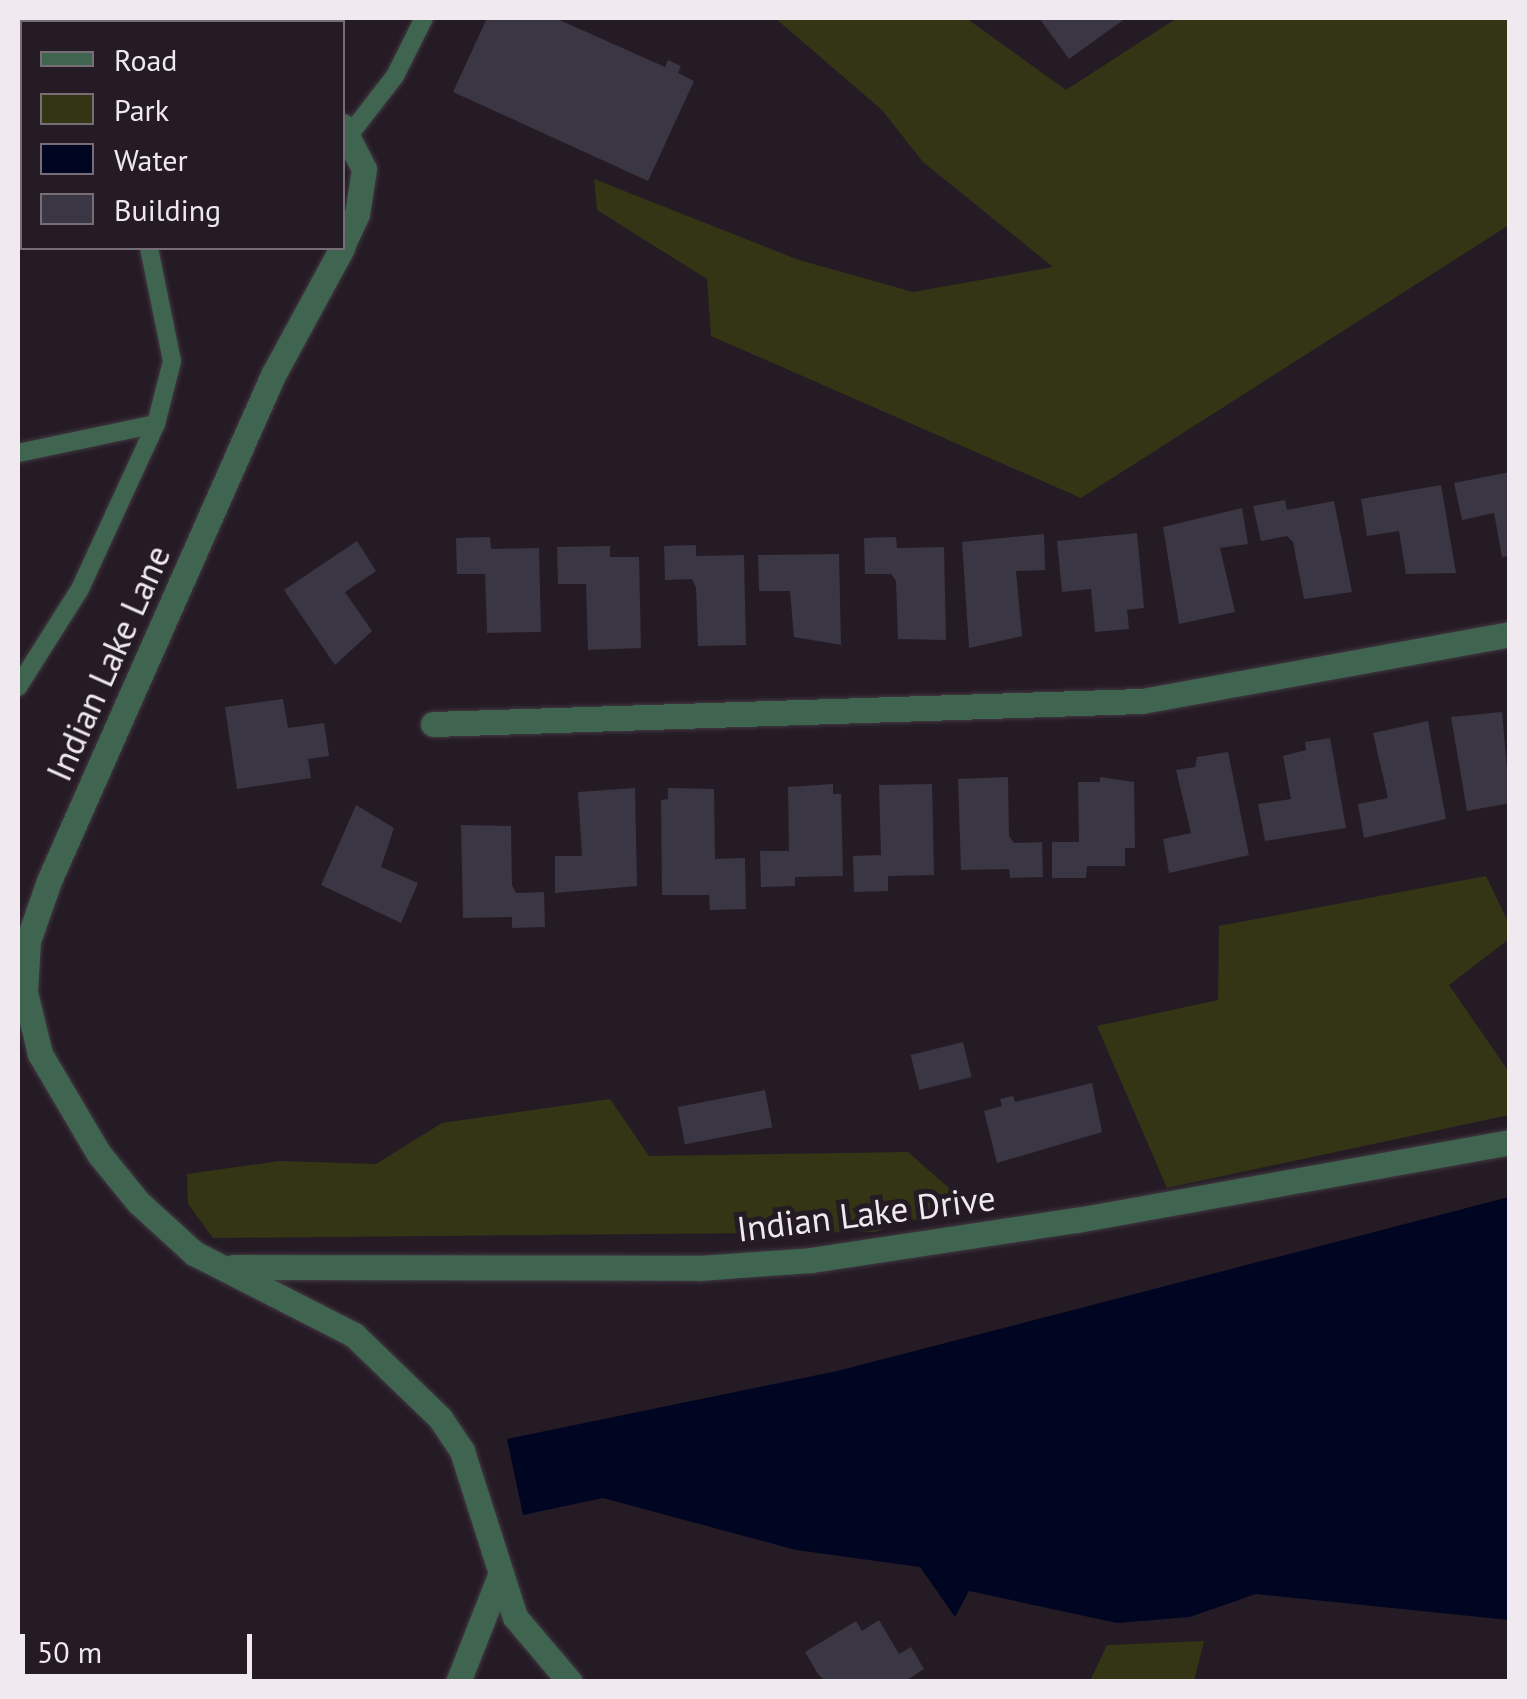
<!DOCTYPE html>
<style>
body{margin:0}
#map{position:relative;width:1527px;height:1699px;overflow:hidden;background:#251b25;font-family:"PT Sans",sans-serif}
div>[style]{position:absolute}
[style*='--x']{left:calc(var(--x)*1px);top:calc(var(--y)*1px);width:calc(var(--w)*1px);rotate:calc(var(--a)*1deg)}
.green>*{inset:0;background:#333515}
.water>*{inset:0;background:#000621}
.building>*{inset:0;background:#3a3643;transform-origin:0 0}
.path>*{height:5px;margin-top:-2.5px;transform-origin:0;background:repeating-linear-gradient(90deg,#817881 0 5px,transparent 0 10px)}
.roads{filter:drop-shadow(0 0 2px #413841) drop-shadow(0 0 2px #413841)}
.lane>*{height:18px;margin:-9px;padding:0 9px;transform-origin:9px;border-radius:9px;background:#3f6450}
.street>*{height:25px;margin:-12.5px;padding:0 12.5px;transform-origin:12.5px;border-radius:12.5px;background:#3f6450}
span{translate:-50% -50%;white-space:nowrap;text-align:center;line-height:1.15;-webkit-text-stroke:10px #251b25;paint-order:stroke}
.street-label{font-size:35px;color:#f0e9f0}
.frame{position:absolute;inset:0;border:20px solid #f0e9f0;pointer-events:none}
.legend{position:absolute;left:20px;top:20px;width:325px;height:230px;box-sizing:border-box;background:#251b25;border:2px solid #766d76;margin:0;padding:12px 18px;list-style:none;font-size:30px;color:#f0e9f0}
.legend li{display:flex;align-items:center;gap:20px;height:50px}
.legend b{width:50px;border:2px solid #766d76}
.scale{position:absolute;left:20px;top:1634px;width:232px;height:45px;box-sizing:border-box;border:5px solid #f0e9f0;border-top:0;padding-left:12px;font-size:30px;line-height:35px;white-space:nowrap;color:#f0e9f0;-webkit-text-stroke:8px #251b25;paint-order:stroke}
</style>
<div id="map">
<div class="green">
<i style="clip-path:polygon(775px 18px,966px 18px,1066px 90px,1177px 18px,1509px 18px,1509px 225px,1081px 498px,711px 336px,707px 279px,597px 210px,594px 179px,799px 260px,913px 292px,1053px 267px,923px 162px,882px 110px)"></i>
<i style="clip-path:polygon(1486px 876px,1509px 924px,1509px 939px,1449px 985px,1509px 1072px,1509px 1115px,1167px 1188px,1097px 1026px,1218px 1000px,1219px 926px)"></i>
<i style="clip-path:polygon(610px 1099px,649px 1156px,908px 1152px,967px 1204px,875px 1232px,213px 1238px,188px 1204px,187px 1174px,280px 1161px,376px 1164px,442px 1123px)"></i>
<i style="clip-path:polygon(1204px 1641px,1194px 1681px,1090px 1681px,1107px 1645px)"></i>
</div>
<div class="water">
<i style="clip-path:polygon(1509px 1197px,1509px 1620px,1256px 1594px,1190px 1617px,1117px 1623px,969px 1591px,955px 1617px,920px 1567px,796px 1550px,603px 1498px,523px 1515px,507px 1439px,837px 1371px)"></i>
</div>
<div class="building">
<i style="clip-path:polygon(487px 18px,555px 18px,665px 67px,668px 60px,681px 66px,678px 73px,694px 81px,648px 181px,453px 92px)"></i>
<i style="clip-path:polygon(1039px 18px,1126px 18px,1069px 59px)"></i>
<i style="clip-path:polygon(1510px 472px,1510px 556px,1502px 557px,1494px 513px,1462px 520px,1454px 483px)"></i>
<i style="clip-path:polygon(1441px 485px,1456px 573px,1406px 574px,1399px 531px,1367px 536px,1361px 499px)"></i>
<i style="clip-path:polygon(1285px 500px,1287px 510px,1334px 501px,1352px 592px,1304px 599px,1293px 542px,1287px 536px,1261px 541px,1253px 506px)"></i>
<i style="clip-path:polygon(1242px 508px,1248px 544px,1220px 548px,1235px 612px,1179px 624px,1163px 527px)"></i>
<i style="clip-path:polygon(1137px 533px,1144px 608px,1127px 610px,1129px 629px,1095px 632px,1091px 589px,1062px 592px,1057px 541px)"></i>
<i style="clip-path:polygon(1044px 534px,1045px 570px,1016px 571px,1022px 636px,969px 648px,962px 542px)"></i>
<i style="clip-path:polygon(490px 537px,491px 549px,539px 548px,541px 632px,487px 633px,485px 574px,457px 574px,456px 538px)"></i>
<i style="clip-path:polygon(896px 537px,897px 548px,944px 547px,946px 640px,898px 639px,896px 581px,891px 574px,865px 574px,864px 538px)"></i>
<i style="clip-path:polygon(357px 541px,376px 571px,345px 592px,372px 631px,335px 665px,284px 590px)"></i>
<i style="clip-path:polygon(696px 545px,696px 556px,744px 555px,746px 645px,698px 646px,696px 588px,692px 579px,665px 580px,664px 546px)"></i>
<i style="clip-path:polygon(610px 546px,610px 557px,639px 557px,641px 648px,588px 650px,586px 584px,558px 584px,557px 547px)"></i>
<i style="clip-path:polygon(839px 554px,841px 645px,794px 637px,790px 591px,759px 591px,758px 555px)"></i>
<i style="clip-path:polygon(283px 699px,288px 728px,324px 723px,329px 756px,308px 759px,311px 778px,237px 789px,225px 707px)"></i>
<i style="clip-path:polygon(1502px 712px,1510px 803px,1467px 811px,1451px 717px)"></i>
<i style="clip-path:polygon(1428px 721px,1446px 819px,1364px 838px,1358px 804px,1388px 798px,1373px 733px)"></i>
<i style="clip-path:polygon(1330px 738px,1346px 828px,1265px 841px,1258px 804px,1291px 799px,1283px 756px,1306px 750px,1305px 742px)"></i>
<i style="clip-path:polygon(1228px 752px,1249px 855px,1169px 873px,1163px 839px,1191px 833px,1176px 770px,1195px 767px,1197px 757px)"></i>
<i style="clip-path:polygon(1008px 777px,1009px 836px,1014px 843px,1042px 842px,1043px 877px,1010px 878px,1009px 869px,961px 870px,958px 779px)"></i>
<i style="clip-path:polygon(1100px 777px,1134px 782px,1135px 848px,1125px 848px,1125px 866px,1087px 866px,1086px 878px,1052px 878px,1052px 842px,1079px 842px,1078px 782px,1100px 782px)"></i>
<i style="clip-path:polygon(833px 784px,833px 794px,841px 794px,843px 876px,795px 877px,795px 886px,761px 887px,760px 851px,789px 851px,788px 787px)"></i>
<i style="clip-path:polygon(932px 784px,934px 875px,888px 876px,888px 891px,854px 892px,853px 856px,881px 855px,879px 785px)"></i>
<i style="clip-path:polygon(635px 788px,637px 886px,555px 893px,555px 856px,582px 856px,578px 792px)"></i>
<i style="clip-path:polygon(668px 788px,714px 789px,715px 859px,745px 858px,746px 909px,710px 910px,709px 895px,662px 895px,661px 800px,668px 799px)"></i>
<i style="clip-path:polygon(356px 805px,394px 828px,381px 867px,418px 883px,401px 923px,321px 885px)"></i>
<i style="clip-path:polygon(461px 825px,511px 826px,512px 885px,516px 893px,544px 892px,545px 927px,512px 928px,512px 917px,463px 918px)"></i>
<i style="left:963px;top:1042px;width:36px;height:54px;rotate:76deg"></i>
<i style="clip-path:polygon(1092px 1083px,1102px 1132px,997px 1163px,984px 1111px,1002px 1106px,1000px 1099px,1013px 1096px,1015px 1102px)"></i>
<i style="left:765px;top:1090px;width:38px;height:89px;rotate:79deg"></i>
<i style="clip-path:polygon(879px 1620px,899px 1654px,911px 1647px,924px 1669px,904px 1682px,826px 1682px,818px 1674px,805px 1652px,856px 1621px,862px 1631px)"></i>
</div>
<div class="path">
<i style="--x:18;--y:123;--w:4;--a:-14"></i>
</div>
<div class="roads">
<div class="lane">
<i style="--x:350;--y:134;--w:73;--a:-52.2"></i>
<i style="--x:395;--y:76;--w:65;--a:-63.4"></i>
<i style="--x:18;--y:174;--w:4;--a:-14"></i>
<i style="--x:18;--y:453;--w:141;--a:-11.9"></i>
<i style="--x:18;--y:687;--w:116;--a:-57.7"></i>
<i style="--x:80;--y:589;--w:182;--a:-65.3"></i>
<i style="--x:156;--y:424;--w:65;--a:-75.7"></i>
<i style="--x:172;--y:361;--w:115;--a:-101.5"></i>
</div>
<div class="street">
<i style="--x:221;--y:18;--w:7;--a:34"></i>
<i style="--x:342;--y:126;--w:48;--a:62.9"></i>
<i style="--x:364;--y:169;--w:46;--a:98.8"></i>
<i style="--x:357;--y:214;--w:35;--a:115"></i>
<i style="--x:342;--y:248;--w:145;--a:118.5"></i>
<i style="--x:273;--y:375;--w:553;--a:113.88"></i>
<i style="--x:49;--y:881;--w:64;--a:109.3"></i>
<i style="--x:28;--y:941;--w:51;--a:93.4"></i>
<i style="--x:25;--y:992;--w:64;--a:76.4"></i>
<i style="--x:40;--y:1054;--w:116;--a:59.5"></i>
<i style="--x:99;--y:1154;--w:62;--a:50.9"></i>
<i style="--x:138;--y:1202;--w:76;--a:42.3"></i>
<i style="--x:194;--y:1253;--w:180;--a:27.1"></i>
<i style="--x:354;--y:1335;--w:120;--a:44"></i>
<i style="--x:440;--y:1418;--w:40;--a:56"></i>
<i style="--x:462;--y:1451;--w:174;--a:72.3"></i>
<i style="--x:515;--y:1617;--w:85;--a:49.8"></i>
<i style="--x:433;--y:724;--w:709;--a:-1.86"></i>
<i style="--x:1142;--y:701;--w:374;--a:-10.3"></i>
<i style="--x:233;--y:1267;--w:465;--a:0.1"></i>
<i style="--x:698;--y:1268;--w:113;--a:-4"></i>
<i style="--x:811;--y:1260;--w:269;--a:-8.6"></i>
<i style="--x:1077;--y:1220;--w:440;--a:-10.2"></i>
<i style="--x:458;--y:1682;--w:112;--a:-68.5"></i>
</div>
</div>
<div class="street-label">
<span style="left:108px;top:663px;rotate:-66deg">Indian Lake Lane</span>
<span style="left:866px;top:1213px;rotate:-7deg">Indian Lake Drive</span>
</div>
<div class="frame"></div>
<ul class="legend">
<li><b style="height:12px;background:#3f6450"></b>Road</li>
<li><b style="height:28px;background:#333515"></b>Park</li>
<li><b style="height:28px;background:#000621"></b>Water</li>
<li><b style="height:28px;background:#3a3643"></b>Building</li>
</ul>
<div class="scale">50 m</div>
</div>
